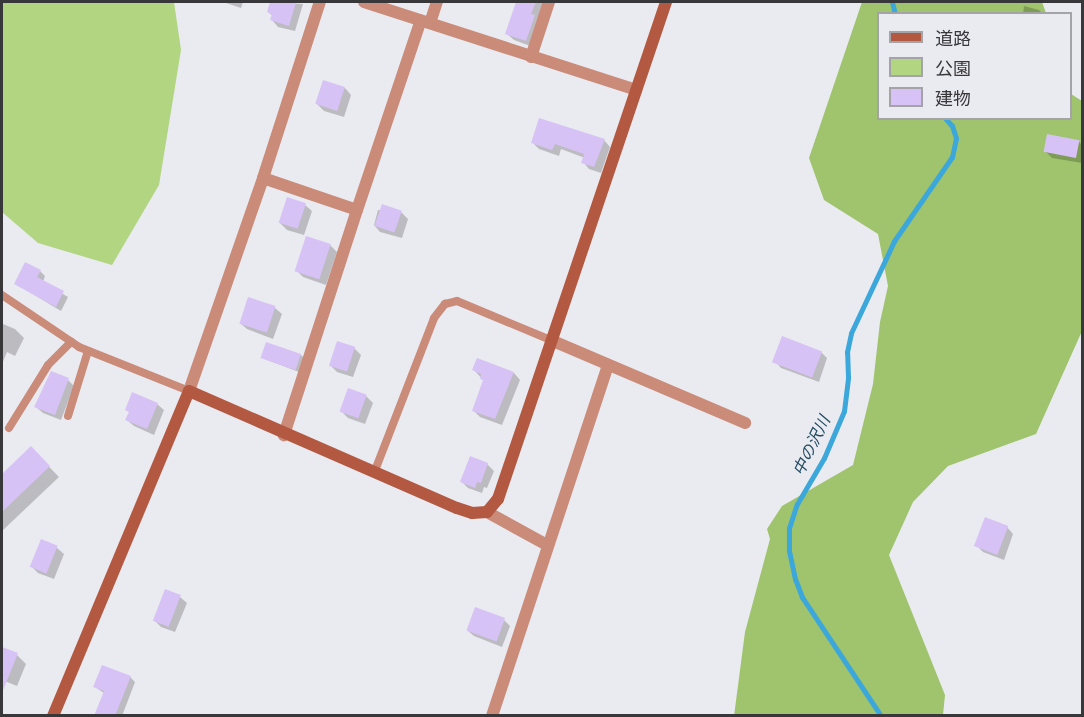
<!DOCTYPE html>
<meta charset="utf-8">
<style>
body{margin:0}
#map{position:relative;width:1084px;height:717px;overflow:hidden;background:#eaeaf1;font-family:"DM Sans","Noto Sans JP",sans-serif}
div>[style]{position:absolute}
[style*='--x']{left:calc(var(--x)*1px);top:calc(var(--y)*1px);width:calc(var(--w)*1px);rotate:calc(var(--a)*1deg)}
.green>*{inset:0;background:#b1d581}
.forest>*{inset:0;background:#9fc46d}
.shadow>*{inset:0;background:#0003}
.stream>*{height:5px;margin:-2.5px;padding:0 2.5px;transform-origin:2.5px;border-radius:2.5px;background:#3ba7da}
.building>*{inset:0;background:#d7c2f5;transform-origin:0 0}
.lane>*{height:8px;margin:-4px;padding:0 4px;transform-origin:4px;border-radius:4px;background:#ca8b79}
.street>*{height:12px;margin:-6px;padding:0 6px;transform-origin:6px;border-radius:6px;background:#ca8b79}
.secondary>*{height:12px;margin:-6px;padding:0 6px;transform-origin:6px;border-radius:6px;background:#b45941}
span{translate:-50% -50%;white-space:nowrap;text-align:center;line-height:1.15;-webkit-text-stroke:4.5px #eaeaf1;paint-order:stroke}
.water-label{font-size:16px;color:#224d63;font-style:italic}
.frame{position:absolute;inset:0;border:3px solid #38383b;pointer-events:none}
.legend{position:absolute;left:877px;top:12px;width:195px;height:108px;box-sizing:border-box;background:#eaeaf1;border:2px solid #a3a3a8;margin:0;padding:8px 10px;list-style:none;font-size:18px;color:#38383b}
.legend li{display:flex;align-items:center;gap:12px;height:30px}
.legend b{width:30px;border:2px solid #a3a3a8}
</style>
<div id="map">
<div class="green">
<i style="clip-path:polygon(2px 2px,174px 2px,181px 50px,159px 185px,112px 265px,38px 243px,2px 212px)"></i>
</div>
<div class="forest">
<i style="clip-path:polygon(862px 2px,1042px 2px,1046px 13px,878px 14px,878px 118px,1070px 118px,1071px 94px,1082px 101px,1082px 331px,1036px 434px,948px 466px,913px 502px,889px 555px,945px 695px,943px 715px,734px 716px,745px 632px,770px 539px,767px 529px,782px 506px,853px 465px,873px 384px,880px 322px,888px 286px,878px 234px,824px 200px,809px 158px)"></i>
</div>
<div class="shadow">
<i style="clip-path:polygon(223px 2px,243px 2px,241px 8px)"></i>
<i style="clip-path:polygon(271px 2px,303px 4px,295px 31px,278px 27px,272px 20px,273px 16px,268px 12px)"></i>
<i style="clip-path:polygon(514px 2px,544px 2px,533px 47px,514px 40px,507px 34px,517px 4px)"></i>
<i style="clip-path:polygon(1024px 6px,1039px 10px,1043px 14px,1023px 14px)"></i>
<i style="clip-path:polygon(345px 88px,351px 95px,344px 117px,324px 111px,317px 104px)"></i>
<i style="clip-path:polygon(604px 140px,610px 147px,601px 173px,589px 169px,583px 162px,585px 158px,561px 149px,559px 156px,539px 149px,532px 142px)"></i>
<i style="clip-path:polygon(1078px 141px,1082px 145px,1082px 163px,1052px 158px,1045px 151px)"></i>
<i style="clip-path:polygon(305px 205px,312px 211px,304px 235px,287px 230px,280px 223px)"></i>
<i style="clip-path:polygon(378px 210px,401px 212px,408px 219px,402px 238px,380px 232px,374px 225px)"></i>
<i style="clip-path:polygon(330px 245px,337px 252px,326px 285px,303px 277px,296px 270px)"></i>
<i style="clip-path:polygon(40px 271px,45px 276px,43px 282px,68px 297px,61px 311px,16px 284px)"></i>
<i style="clip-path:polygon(275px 308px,282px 314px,273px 339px,247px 329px,240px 323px)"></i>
<i style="clip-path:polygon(3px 324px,15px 329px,24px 338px,15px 356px,7px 352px,2px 364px)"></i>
<i style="clip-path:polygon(354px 348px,361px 355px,353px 377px,337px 372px,330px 365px)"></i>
<i style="clip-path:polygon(821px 352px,827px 358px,819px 382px,781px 368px,775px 361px)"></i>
<i style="clip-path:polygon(301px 355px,304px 358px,299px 372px,262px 358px)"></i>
<i style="clip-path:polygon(474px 370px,514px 373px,520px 380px,502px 425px,480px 417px,474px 411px,484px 381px)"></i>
<i style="clip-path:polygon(68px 380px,74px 386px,61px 420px,43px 413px,36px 407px)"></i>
<i style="clip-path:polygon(366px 396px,373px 403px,365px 424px,348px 418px,341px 411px)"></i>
<i style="clip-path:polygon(157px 404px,164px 410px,154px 435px,134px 426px,127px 420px,130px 413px,127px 410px)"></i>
<i style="clip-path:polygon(31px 448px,59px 477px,2px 531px,2px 476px)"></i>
<i style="clip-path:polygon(487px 464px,494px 471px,487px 488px,484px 487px,482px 493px,468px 488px,462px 482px)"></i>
<i style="clip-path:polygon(1007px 527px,1013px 534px,1004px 560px,983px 552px,976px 545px)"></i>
<i style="clip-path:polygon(41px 541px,57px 548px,64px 554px,54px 579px,38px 573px,31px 566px)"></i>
<i style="clip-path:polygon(166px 591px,180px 597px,187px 603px,175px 632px,161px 627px,154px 620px)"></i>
<i style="clip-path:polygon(504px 620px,510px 626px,502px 647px,474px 636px,467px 630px)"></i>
<i style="clip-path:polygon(2px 649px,17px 655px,26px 664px,17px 686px,2px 680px)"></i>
<i style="clip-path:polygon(130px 677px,135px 682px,122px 716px,96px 716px,104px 693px,95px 687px)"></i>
</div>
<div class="stream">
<i style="--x:892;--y:2;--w:12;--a:76"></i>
<i style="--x:881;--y:716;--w:143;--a:-123.6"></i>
<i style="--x:802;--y:597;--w:19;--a:-111"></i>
<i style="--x:795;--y:579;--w:30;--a:-102"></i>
<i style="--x:789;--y:550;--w:22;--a:-90"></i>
<i style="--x:789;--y:528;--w:25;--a:-72"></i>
<i style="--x:797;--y:504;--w:53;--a:-59.6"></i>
<i style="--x:824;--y:458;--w:51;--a:-66.9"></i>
<i style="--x:844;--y:411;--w:34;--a:-83"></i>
<i style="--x:848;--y:377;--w:25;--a:-92"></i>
<i style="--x:847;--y:352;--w:19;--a:-78"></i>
<i style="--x:851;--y:333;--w:102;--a:-64.9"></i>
<i style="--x:894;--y:241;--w:102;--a:-55.4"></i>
<i style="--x:952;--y:157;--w:19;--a:-78"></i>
<i style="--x:956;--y:138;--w:13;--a:-108"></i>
<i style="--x:952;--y:126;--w:11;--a:-131"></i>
</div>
<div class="building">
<i style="clip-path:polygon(270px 2px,296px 2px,289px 26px,270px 20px,272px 14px,267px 12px)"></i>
<i style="clip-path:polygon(516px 2px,536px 2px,531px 14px,535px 15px,526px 41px,505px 34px)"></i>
<i style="left:323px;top:80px;width:23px;height:25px;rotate:18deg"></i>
<i style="clip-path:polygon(539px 118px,605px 139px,594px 167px,581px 163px,584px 154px,555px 144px,552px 150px,531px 143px)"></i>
<i style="left:1047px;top:134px;width:33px;height:18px;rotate:11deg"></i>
<i style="left:287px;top:197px;width:20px;height:27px;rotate:18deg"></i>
<i style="left:382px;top:204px;width:21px;height:23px;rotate:19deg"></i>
<i style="left:306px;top:236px;width:26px;height:37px;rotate:18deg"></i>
<i style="clip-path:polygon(25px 262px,41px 270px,37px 277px,64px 291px,56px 307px,14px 284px)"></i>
<i style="left:248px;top:297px;width:29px;height:28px;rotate:18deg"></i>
<i style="left:782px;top:336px;width:43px;height:28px;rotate:21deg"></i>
<i style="left:337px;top:341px;width:19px;height:26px;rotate:18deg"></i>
<i style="left:266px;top:342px;width:37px;height:17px;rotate:19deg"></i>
<i style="clip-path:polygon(477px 358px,514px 372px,495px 419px,472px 411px,483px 380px,480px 379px,481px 374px,472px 370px)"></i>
<i style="clip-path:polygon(51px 371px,69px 378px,55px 415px,34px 407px)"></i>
<i style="left:348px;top:388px;width:20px;height:25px;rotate:20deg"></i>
<i style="clip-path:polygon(132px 392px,158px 403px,147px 429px,125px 420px,129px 412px,125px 410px)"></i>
<i style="clip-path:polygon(31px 446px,50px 466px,2px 512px,2px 474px)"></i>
<i style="clip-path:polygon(470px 456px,488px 463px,481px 483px,477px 482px,475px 488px,460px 482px)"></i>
<i style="left:985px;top:517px;width:25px;height:31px;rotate:21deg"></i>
<i style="left:41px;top:539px;width:18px;height:30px;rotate:22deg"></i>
<i style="left:165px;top:589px;width:17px;height:34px;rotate:21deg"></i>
<i style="left:475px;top:607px;width:32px;height:25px;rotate:20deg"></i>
<i style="clip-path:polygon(2px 647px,18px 653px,2px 693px)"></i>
<i style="clip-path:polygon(102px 665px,131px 676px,115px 716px,94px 716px,104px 691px,93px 687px)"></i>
</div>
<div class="lane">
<i style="--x:2;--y:295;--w:93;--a:34"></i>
<i style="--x:79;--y:347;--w:118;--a:21.8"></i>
<i style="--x:68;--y:416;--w:68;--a:-72.9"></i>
<i style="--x:9;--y:428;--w:74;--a:-58.2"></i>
<i style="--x:48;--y:365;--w:33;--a:-45"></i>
<i style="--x:374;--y:473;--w:166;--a:-68.8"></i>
<i style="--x:434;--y:318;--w:18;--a:-52"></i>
<i style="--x:445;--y:304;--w:12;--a:-14"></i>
<i style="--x:457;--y:301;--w:104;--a:22.6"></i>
</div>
<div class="street">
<i style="--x:364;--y:2;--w:286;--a:17.9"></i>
<i style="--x:430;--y:23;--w:22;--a:-72"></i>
<i style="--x:531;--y:57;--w:58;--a:-71.9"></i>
<i style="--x:263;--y:178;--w:99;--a:18.8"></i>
<i style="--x:357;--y:210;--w:237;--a:108"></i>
<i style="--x:357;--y:210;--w:200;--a:-71.4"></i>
<i style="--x:553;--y:341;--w:209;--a:23.1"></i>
<i style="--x:189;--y:391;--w:225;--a:-70.8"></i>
<i style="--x:263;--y:178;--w:185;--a:-72.1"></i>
<i style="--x:487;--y:512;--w:68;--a:28.8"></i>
<i style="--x:492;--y:716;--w:369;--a:-71.7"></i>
</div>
<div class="secondary">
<i style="--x:53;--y:716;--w:352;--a:-67.3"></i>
<i style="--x:189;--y:391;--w:292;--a:23.6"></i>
<i style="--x:457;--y:508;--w:16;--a:18"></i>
<i style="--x:472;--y:513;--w:15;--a:-4"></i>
<i style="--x:487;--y:512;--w:17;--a:-50"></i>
<i style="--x:498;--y:499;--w:525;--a:-71.32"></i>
</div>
<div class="water-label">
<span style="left:812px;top:446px;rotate:-64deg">中の沢川</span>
</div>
<div class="frame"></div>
<ul class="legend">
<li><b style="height:8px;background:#b45941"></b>道路</li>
<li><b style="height:16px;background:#b1d581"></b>公園</li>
<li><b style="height:16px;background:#d7c2f5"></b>建物</li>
</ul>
</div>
